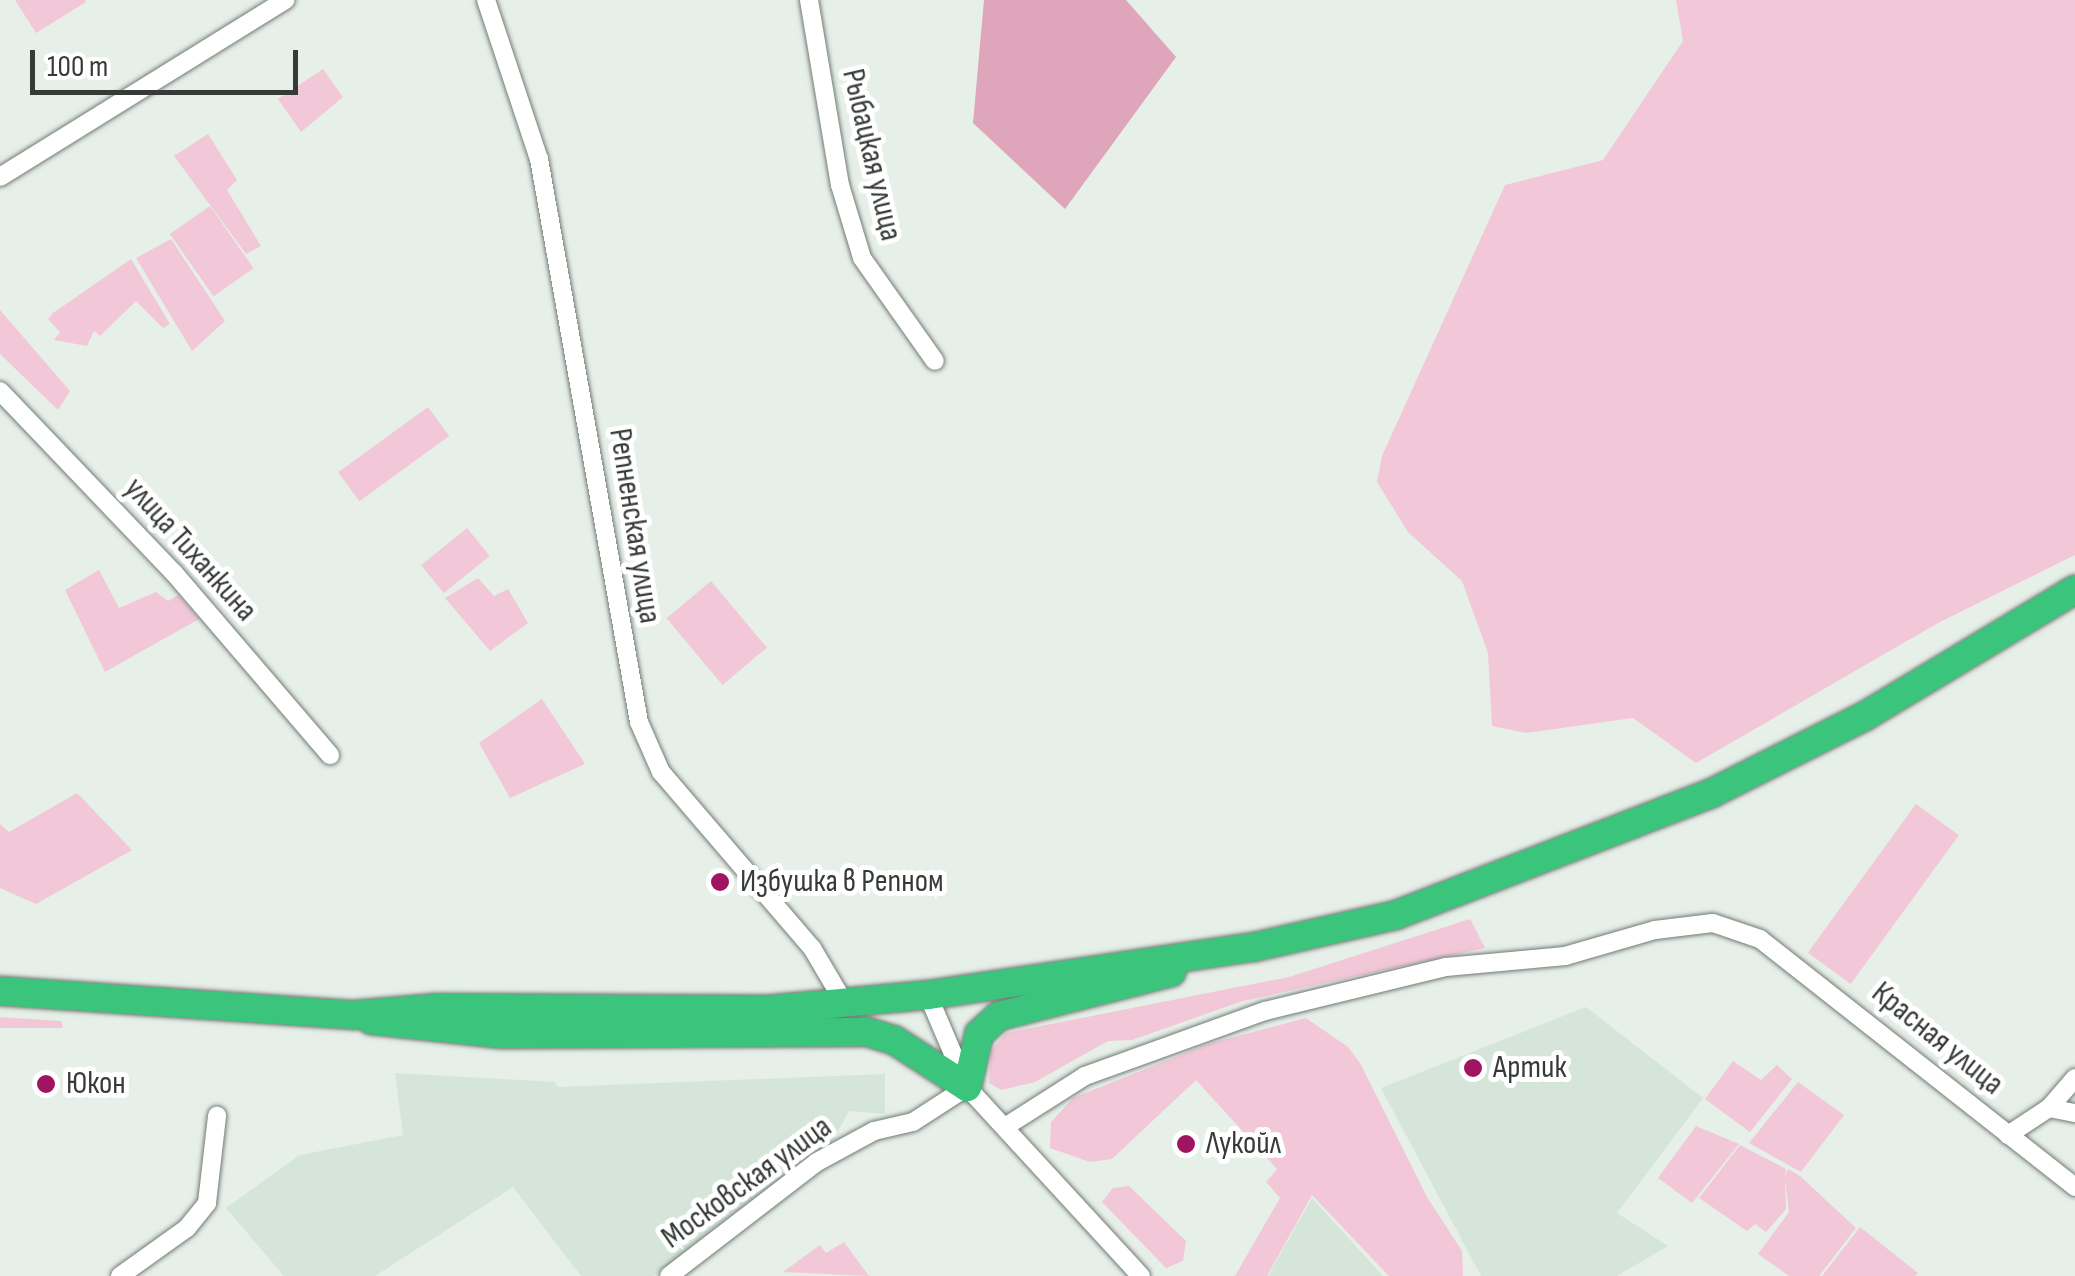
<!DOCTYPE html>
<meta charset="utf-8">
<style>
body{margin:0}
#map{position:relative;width:2075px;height:1276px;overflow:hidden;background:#e6efe8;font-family:"Sofia Sans Condensed",sans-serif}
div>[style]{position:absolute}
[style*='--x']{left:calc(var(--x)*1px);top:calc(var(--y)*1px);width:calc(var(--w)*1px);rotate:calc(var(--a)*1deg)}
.built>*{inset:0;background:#d5e5da}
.green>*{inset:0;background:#f2c8d8;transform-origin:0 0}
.forest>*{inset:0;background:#dea5bb}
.roads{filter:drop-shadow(0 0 2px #737b76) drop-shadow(0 0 2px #737b76)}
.minor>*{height:18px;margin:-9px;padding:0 9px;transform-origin:9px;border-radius:9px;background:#fff}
.highway>*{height:28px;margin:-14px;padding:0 14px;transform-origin:14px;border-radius:14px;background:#3bc57c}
.dots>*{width:28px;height:28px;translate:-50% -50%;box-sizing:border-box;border:5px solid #fff;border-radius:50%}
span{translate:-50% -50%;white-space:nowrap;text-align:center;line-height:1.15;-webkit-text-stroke:10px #fff;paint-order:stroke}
.street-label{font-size:32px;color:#363a38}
.poi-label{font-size:32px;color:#363a38}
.left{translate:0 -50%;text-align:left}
.scale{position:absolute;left:30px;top:50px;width:268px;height:45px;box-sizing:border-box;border:5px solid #363a38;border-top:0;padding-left:12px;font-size:30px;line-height:35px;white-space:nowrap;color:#363a38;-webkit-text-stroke:8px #fff;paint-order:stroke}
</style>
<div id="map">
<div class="built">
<i style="clip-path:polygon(1586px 1007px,1703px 1098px,1617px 1213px,1668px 1246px,1617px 1276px,1481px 1276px,1381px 1088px)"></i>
<i style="clip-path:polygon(395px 1073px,555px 1082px,558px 1087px,885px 1074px,885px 1114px,849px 1111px,828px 1150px,653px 1276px,581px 1276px,513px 1187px,375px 1276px,284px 1276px,226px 1208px,300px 1155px,403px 1135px)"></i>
<i style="clip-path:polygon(1312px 1198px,1383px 1276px,1268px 1276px)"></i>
</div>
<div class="green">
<i style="clip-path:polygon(15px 0,85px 0,86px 2px,36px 33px)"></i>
<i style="clip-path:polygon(1676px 0,2075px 0,2075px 555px,1938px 623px,1696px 763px,1633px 718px,1526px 733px,1492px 726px,1488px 653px,1462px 581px,1408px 532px,1377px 482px,1382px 456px,1505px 185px,1603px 160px,1683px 41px)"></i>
<i style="clip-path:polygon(323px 69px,343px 97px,301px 132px,278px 99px)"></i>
<i style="clip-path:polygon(208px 134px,237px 180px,227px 190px,261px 246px,246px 254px,174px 156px)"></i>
<i style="left:210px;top:206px;width:76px;height:49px;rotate:55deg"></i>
<i style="clip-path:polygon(171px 239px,225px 321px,192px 351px,136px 258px)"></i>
<i style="clip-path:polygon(131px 259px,170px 324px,163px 328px,136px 301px,100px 336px,94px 331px,87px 346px,54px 340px,60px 332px,48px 319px,53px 313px)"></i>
<i style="clip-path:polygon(0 310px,70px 391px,58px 410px,0 354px)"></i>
<i style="left:428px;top:407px;width:36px;height:111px;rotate:54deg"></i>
<i style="left:467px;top:528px;width:36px;height:59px;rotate:51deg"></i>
<i style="clip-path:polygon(99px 570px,119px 608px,156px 592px,168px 601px,178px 595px,199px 619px,105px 672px,65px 590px)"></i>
<i style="clip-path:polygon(478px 578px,494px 596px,508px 589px,528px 623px,490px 651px,445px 598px)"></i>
<i style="left:711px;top:581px;width:87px;height:58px;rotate:50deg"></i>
<i style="clip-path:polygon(542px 699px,585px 764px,510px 798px,479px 743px)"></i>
<i style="clip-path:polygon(77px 793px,132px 850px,36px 904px,0 888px,0 824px,9px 832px)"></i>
<i style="left:1916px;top:804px;width:53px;height:184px;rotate:36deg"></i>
<i style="clip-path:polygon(1470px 919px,1485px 948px,1243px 1001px,1132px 1040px,1108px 1041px,1035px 1082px,1001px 1090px,989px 1083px,991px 1051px,1006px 1033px,1289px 977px)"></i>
<i style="clip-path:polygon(0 1017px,61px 1021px,63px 1028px,0 1028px)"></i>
<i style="clip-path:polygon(1306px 1018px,1348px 1047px,1360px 1063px,1427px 1197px,1462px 1251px,1463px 1276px,1389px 1276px,1312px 1195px,1267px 1276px,1235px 1276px,1280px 1198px,1266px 1182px,1277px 1169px,1196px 1080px,1112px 1159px,1090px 1162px,1050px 1148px,1051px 1122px,1073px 1098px,1211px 1043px)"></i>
<i style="clip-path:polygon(1733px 1061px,1761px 1080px,1777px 1065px,1792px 1079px,1750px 1132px,1705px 1099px)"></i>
<i style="clip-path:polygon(1798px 1082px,1844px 1115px,1801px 1172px,1749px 1143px)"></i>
<i style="clip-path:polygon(1696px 1126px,1739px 1144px,1692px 1203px,1658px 1178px)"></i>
<i style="clip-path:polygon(1740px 1145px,1786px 1169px,1785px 1177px,1788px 1169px,1800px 1176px,1856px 1228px,1819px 1276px,1789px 1276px,1758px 1254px,1789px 1212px,1785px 1179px,1786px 1209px,1766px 1232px,1755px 1224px,1747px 1231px,1699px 1198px)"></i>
<i style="clip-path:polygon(1129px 1186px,1186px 1241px,1183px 1261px,1166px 1268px,1102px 1202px,1113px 1188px)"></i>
<i style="clip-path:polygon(1860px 1227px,1918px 1273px,1915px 1276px,1822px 1276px)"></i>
<i style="clip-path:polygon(844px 1242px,869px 1276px,783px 1272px,820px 1245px,826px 1253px)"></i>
</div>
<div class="forest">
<i style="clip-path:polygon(984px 0,1126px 0,1176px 57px,1065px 209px,973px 123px)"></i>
</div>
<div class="roads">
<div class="minor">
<i style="--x:486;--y:0;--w:168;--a:71.6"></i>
<i style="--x:539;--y:159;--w:572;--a:79.93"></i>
<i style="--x:639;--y:722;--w:55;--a:66.3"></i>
<i style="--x:661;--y:772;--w:232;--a:49.4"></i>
<i style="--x:812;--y:948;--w:65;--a:59.5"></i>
<i style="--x:809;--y:0;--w:188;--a:80.5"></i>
<i style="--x:840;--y:185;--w:76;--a:73.2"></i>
<i style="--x:862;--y:258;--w:126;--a:54.7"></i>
<i style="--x:0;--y:177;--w:336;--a:-31.8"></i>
<i style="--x:0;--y:391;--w:252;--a:46.3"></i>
<i style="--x:174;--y:573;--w:240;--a:49.4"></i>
<i style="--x:928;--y:995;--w:100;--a:67"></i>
<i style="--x:967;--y:1087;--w:257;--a:47.4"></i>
<i style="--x:2049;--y:1108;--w:40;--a:-49"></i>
<i style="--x:1008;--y:1125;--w:91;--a:-32.5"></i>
<i style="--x:1085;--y:1076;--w:191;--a:-19.9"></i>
<i style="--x:1265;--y:1011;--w:186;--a:-13.7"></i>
<i style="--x:1446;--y:967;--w:120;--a:-5.3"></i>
<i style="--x:1565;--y:956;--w:94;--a:-16.1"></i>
<i style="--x:1655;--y:930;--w:58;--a:-6.9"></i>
<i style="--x:1713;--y:923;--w:50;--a:18.8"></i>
<i style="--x:1760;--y:939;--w:401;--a:38.2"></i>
<i style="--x:2008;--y:1135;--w:49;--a:-33.4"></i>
<i style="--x:2049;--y:1108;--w:26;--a:11"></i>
<i style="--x:120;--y:1276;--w:82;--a:-35.6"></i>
<i style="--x:187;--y:1228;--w:32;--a:-51"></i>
<i style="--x:207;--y:1203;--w:88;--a:-83.4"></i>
<i style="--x:669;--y:1276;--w:187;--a:-37.6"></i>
<i style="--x:817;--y:1162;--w:65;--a:-28.5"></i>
<i style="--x:874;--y:1131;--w:40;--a:-13"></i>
<i style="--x:913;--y:1122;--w:64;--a:-32.9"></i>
</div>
<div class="highway">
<i style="--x:0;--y:991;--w:355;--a:3.9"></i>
<i style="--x:354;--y:1015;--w:83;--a:-4.8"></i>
<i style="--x:437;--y:1008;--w:328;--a:0.3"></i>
<i style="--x:765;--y:1010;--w:164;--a:-5.3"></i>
<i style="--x:928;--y:995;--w:330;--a:-8.4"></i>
<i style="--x:1254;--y:947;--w:146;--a:-12.7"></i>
<i style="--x:1396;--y:915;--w:339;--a:-21.1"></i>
<i style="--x:1712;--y:793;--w:171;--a:-26.7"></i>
<i style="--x:1865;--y:716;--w:245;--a:-31"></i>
<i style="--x:371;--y:1020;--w:132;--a:6.1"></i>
<i style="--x:502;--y:1034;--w:365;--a:-0.3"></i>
<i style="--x:867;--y:1032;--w:28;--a:17"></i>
<i style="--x:894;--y:1040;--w:87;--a:32.8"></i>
<i style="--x:967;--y:1087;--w:54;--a:-77.2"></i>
<i style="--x:979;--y:1034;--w:27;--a:-42"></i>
<i style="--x:999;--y:1016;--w:178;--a:-14.3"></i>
</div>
</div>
<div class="dots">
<i style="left:720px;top:882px;background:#a01561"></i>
<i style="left:1473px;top:1068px;background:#a01561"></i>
<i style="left:46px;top:1084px;background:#a01561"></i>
<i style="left:1186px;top:1144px;background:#a01561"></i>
</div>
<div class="street-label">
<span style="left:871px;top:155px;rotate:77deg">Рыбацкая улица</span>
<span style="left:634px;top:526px;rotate:81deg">Репненская улица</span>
<span style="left:190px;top:550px;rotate:48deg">улица Тиханкина</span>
<span style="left:1937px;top:1039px;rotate:39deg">Красная улица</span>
<span style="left:747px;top:1183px;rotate:-36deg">Московская улица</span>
</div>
<div class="poi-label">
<span class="left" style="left:740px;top:882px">Избушка в Репном</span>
<span class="left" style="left:1493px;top:1068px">Артик</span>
<span class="left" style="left:66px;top:1084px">Юкон</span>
<span class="left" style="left:1206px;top:1144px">Лукойл</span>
</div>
<div class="scale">100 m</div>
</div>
